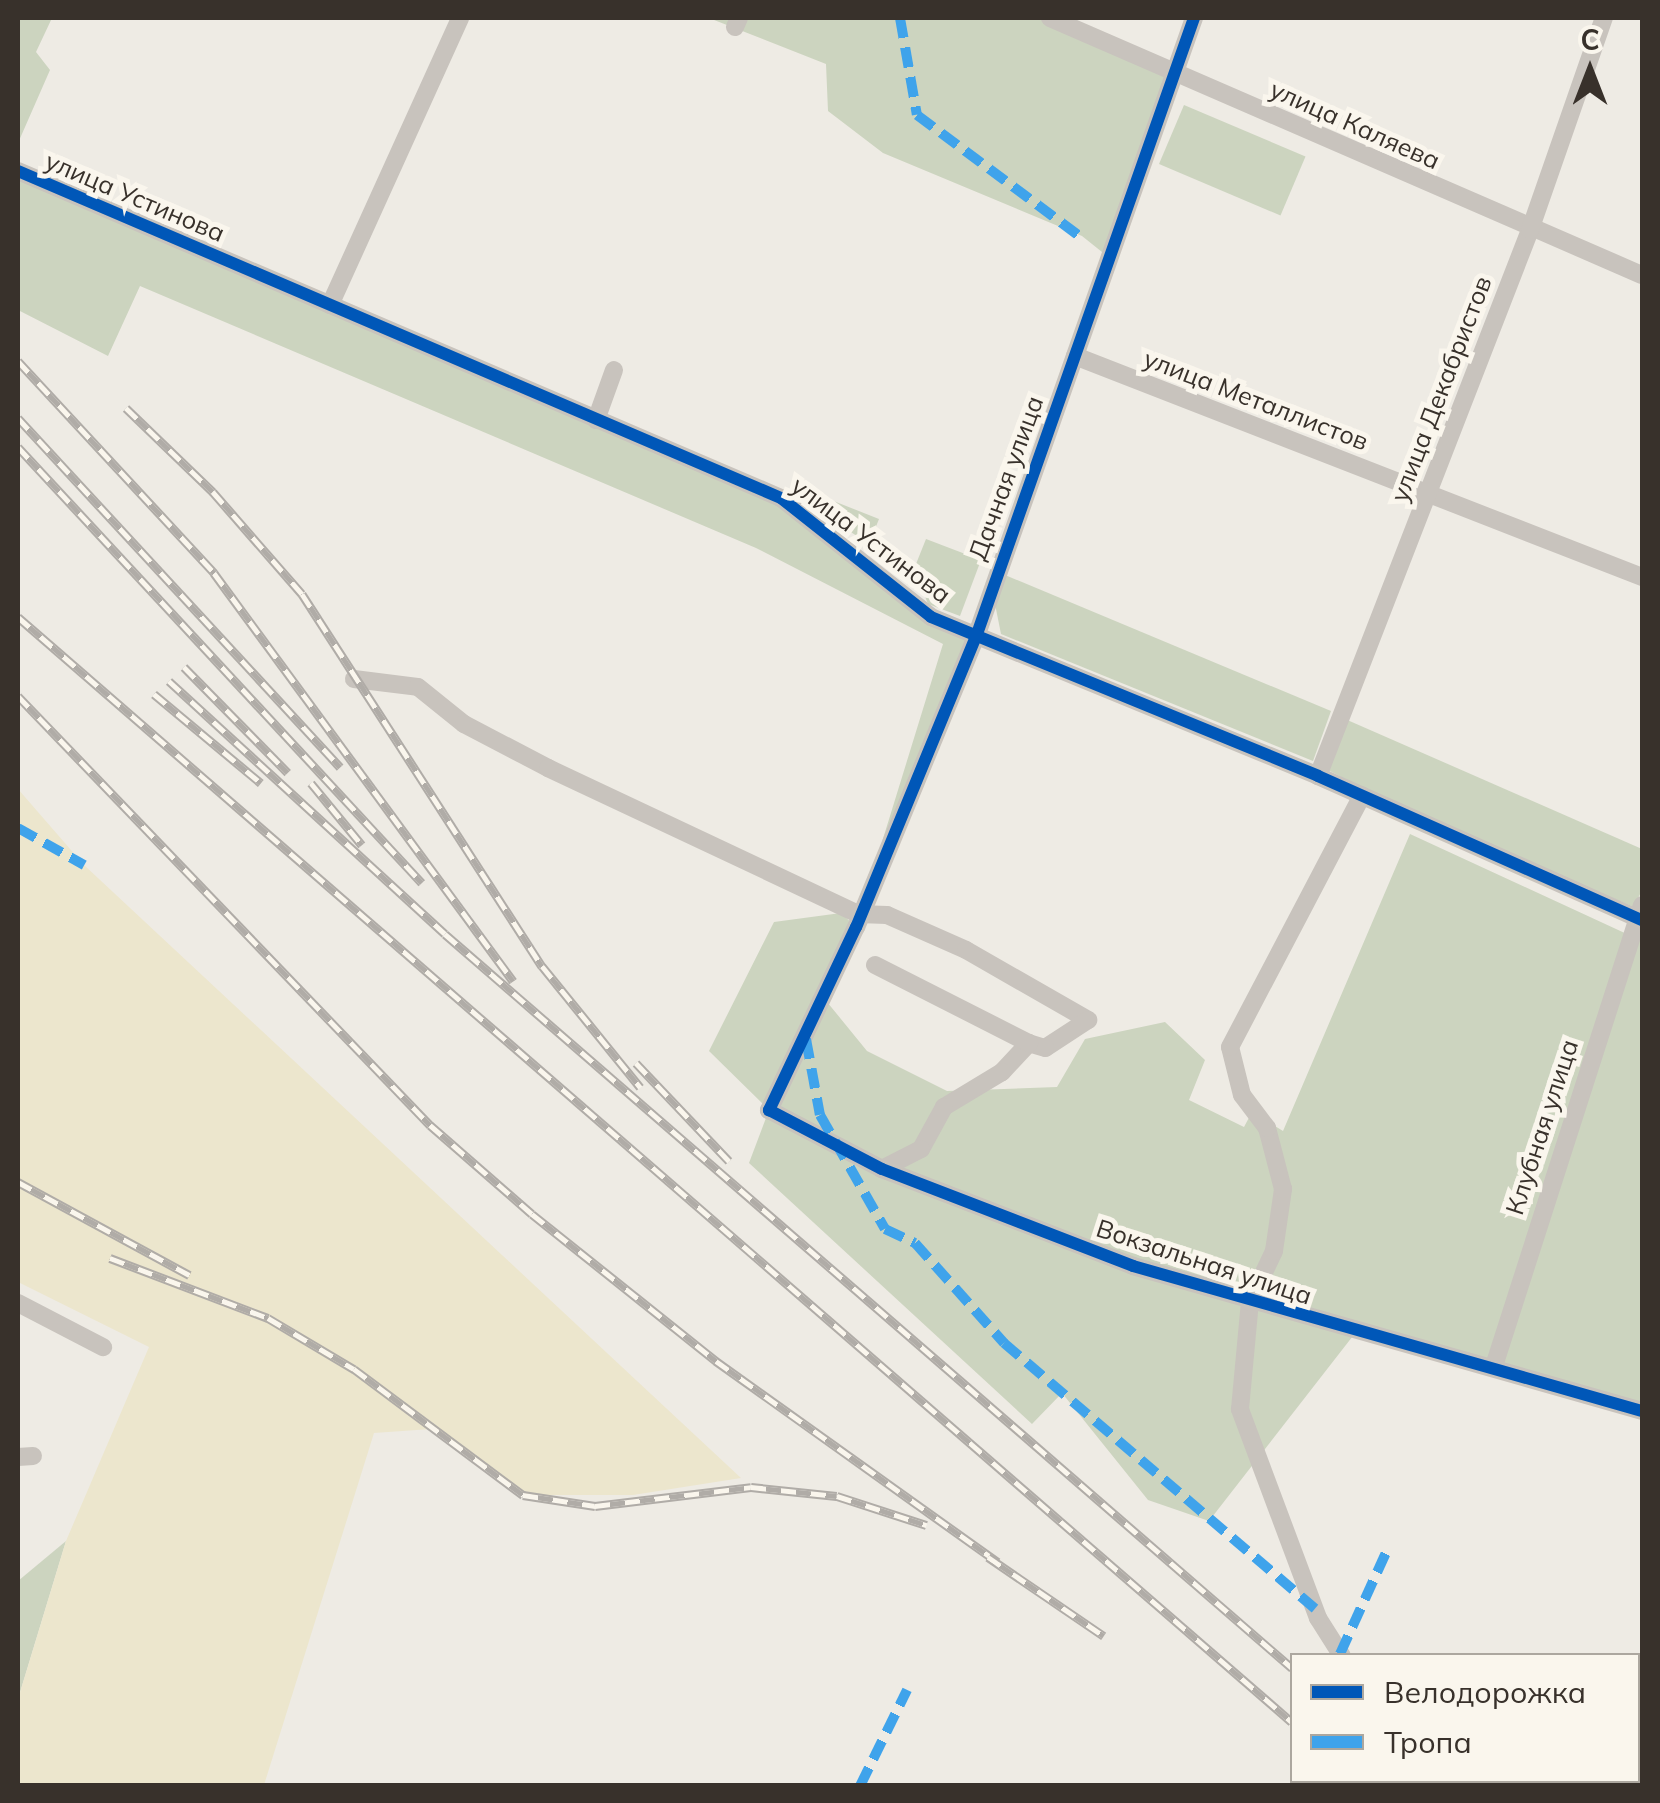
<!DOCTYPE html>
<meta charset="utf-8">
<style>
body{margin:0}
#map{position:relative;width:1660px;height:1803px;overflow:hidden;background:#eeebe4;font-family:Mulish,sans-serif}
div>[style]{position:absolute}
[style*='--x']{left:calc(var(--x)*1px);top:calc(var(--y)*1px);width:calc(var(--w)*1px);rotate:calc(var(--a)*1deg)}
.green>*{inset:0;background:#ccd4bf;transform-origin:0 0}
.sand>*{inset:0;background:#ece6cd}
.minor>*{height:18px;margin:-9px;padding:0 9px;transform-origin:9px;border-radius:9px;background:#c8c3bd}
.rail>*{height:9px;margin-top:-4.5px;transform-origin:0;background:repeating-linear-gradient(90deg,#faf6ed 0 15px,#b0aca7 0 30px);box-sizing:border-box;border-block:2px solid #b0aca7}
.quiet>*{height:10px;margin-top:-5px;transform-origin:0;background:repeating-linear-gradient(90deg,#3fa3eb 0 20px,transparent 0 30px)}
.cycleway>*{height:12px;margin:-6px;padding:0 6px;transform-origin:6px;border-radius:6px;background:#0057b8}
span{translate:-50% -50%;white-space:nowrap;text-align:center;line-height:1.15;-webkit-text-stroke:10px #faf6ed;paint-order:stroke}
.street-label{font-size:25px;color:#38312b}
.frame{position:absolute;inset:0;border:20px solid #38312b;pointer-events:none}
.legend{position:absolute;left:1290px;top:1653px;width:350px;height:130px;box-sizing:border-box;background:#faf6ed;border:2px solid #aca79f;margin:0;padding:12px 18px;list-style:none;font-size:30px;color:#38312b}
.legend li{display:flex;align-items:center;gap:20px;height:50px}
.legend b{width:50px;border:2px solid #aca79f}
.north{position:absolute;left:1540px;top:20px;width:100px;height:100px;-webkit-text-stroke:8px #faf6ed;paint-order:stroke;rotate:0deg;font-size:28px;font-weight:700;line-height:40px;text-align:center;color:#38312b}
.north::after{content:'';display:block;margin:auto;width:35px;height:45px;background:#38312b;clip-path:polygon(50% 0,100% 100%,50% 72%,0 100%)}
</style>
<div id="map">
<div class="green">
<i style="clip-path:polygon(18px 18px,52px 18px,36px 52px,50px 70px,18px 143px)"></i>
<i style="clip-path:polygon(709px 18px,1050px 18px,1172px 72px,1107px 256px,1082px 236px,883px 153px,828px 111px,826px 64px)"></i>
<i style="left:1184px;top:105px;width:132px;height:64px;rotate:23deg"></i>
<i style="clip-path:polygon(18px 171px,781px 498px,972px 636px,882px 842px,943px 644px,756px 548px,140px 286px,108px 356px,18px 310px)"></i>
<i style="clip-path:polygon(831px 500px,879px 519px,869px 544px,825px 515px)"></i>
<i style="clip-path:polygon(926px 539px,981px 560px,960px 616px,928px 604px,914px 569px)"></i>
<i style="clip-path:polygon(1005px 575px,1331px 711px,1313px 761px,1001px 634px,995px 604px)"></i>
<i style="clip-path:polygon(1345px 719px,1642px 849px,1642px 890px,1634px 907px,1415px 815px,1324px 768px)"></i>
<i style="clip-path:polygon(1410px 834px,1642px 941px,1642px 1411px,1356px 1332px,1209px 1521px,1148px 1500px,1062px 1393px,1032px 1424px,749px 1163px,769px 1110px,709px 1051px,774px 922px,841px 913px,856px 927px,823px 997px,867px 1051px,947px 1091px,1057px 1087px,1085px 1039px,1165px 1022px,1205px 1060px,1189px 1100px,1244px 1127px,1252px 1112px,1283px 1131px)"></i>
<i style="clip-path:polygon(66px 1541px,18px 1699px,18px 1581px)"></i>
</div>
<div class="sand">
<i style="clip-path:polygon(18px 789px,84px 865px,741px 1478px,633px 1495px,523px 1495px,431px 1429px,374px 1433px,264px 1785px,18px 1785px,18px 1699px,66px 1541px,149px 1347px,18px 1282px)"></i>
</div>
<div class="minor">
<i style="--x:1050;--y:18;--w:645;--a:23.47"></i>
<i style="--x:1194;--y:18;--w:653;--a:109.41"></i>
<i style="--x:977;--y:634;--w:317;--a:112.4"></i>
<i style="--x:856;--y:927;--w:203;--a:115.4"></i>
<i style="--x:769;--y:1110;--w:127;--a:27.6"></i>
<i style="--x:882;--y:1169;--w:269;--a:21.1"></i>
<i style="--x:1133;--y:1266;--w:529;--a:15.9"></i>
<i style="--x:735;--y:27;--w:10;--a:-66"></i>
<i style="--x:18;--y:171;--w:830;--a:23.2"></i>
<i style="--x:781;--y:498;--w:191;--a:38.4"></i>
<i style="--x:931;--y:617;--w:418;--a:22.3"></i>
<i style="--x:1318;--y:776;--w:355;--a:24"></i>
<i style="--x:330;--y:305;--w:315;--a:-65.6"></i>
<i style="--x:1075;--y:356;--w:609;--a:21.29"></i>
<i style="--x:596;--y:420;--w:53;--a:-70.2"></i>
<i style="--x:354;--y:679;--w:64;--a:7.1"></i>
<i style="--x:418;--y:687;--w:59;--a:38.8"></i>
<i style="--x:464;--y:724;--w:95;--a:27.6"></i>
<i style="--x:548;--y:768;--w:343;--a:25.2"></i>
<i style="--x:858;--y:914;--w:29;--a:2"></i>
<i style="--x:887;--y:915;--w:86;--a:23.9"></i>
<i style="--x:966;--y:950;--w:141;--a:29.8"></i>
<i style="--x:1088;--y:1020;--w:51;--a:146.9"></i>
<i style="--x:1045;--y:1048;--w:17;--a:-163"></i>
<i style="--x:1029;--y:1043;--w:40;--a:133"></i>
<i style="--x:1002;--y:1072;--w:68;--a:148.9"></i>
<i style="--x:944;--y:1107;--w:48;--a:118.7"></i>
<i style="--x:921;--y:1149;--w:44;--a:152.9"></i>
<i style="--x:1318;--y:776;--w:586;--a:-68.78"></i>
<i style="--x:1530;--y:230;--w:225;--a:-70.8"></i>
<i style="--x:875;--y:965;--w:173;--a:26.9"></i>
<i style="--x:18;--y:1303;--w:96;--a:27.4"></i>
<i style="--x:1494;--y:1366;--w:484;--a:-72.2"></i>
<i style="--x:18;--y:1457;--w:15;--a:-4"></i>
<i style="--x:1342;--y:1656;--w:45;--a:-122.3"></i>
<i style="--x:1318;--y:1618;--w:223;--a:-110.5"></i>
<i style="--x:1240;--y:1409;--w:107;--a:-84.7"></i>
<i style="--x:1250;--y:1302;--w:56;--a:-64.8"></i>
<i style="--x:1274;--y:1251;--w:63;--a:-81.7"></i>
<i style="--x:1283;--y:1189;--w:63;--a:-104.7"></i>
<i style="--x:1267;--y:1128;--w:41;--a:-127.1"></i>
<i style="--x:1242;--y:1095;--w:49;--a:-104"></i>
<i style="--x:1230;--y:1047;--w:284;--a:-62.3"></i>
<i style="--x:1475;--y:1780;--w:8;--a:45"></i>
</div>
<div class="rail">
<i style="--x:18;--y:361;--w:289;--a:47.2"></i>
<i style="--x:214;--y:573;--w:506;--a:53.76"></i>
<i style="--x:126;--y:408;--w:121;--a:44"></i>
<i style="--x:213;--y:492;--w:135;--a:48.9"></i>
<i style="--x:302;--y:594;--w:443;--a:57.2"></i>
<i style="--x:542;--y:966;--w:156;--a:51"></i>
<i style="--x:18;--y:418;--w:475;--a:47.3"></i>
<i style="--x:18;--y:447;--w:594;--a:47.18"></i>
<i style="--x:18;--y:617;--w:1686;--a:40.94"></i>
<i style="--x:184;--y:667;--w:148;--a:45.5"></i>
<i style="--x:169;--y:681;--w:374;--a:42.5"></i>
<i style="--x:445;--y:934;--w:1121;--a:40.91"></i>
<i style="--x:154;--y:694;--w:139;--a:39.8"></i>
<i style="--x:18;--y:696;--w:595;--a:46.16"></i>
<i style="--x:430;--y:1125;--w:135;--a:41.1"></i>
<i style="--x:532;--y:1214;--w:236;--a:38.6"></i>
<i style="--x:716;--y:1361;--w:346;--a:35.5"></i>
<i style="--x:311;--y:783;--w:80;--a:50.6"></i>
<i style="--x:636;--y:1063;--w:135;--a:46.5"></i>
<i style="--x:18;--y:1182;--w:195;--a:28.5"></i>
<i style="--x:110;--y:1258;--w:169;--a:20.8"></i>
<i style="--x:268;--y:1318;--w:100;--a:30.7"></i>
<i style="--x:354;--y:1369;--w:211;--a:36.7"></i>
<i style="--x:523;--y:1495;--w:73;--a:8.7"></i>
<i style="--x:595;--y:1506;--w:157;--a:-6.9"></i>
<i style="--x:751;--y:1487;--w:86;--a:6"></i>
<i style="--x:837;--y:1496;--w:94;--a:18"></i>
<i style="--x:988;--y:1557;--w:140;--a:34.3"></i>
<i style="--x:1339;--y:1780;--w:8;--a:45"></i>
<i style="--x:1360;--y:1780;--w:8;--a:50"></i>
<i style="--x:1414;--y:1780;--w:8;--a:50"></i>
</div>
<div class="quiet">
<i style="--x:900;--y:18;--w:98;--a:80.1"></i>
<i style="--x:917;--y:115;--w:201;--a:36.7"></i>
<i style="--x:18;--y:828;--w:76;--a:29.3"></i>
<i style="--x:806;--y:1039;--w:77;--a:79.6"></i>
<i style="--x:820;--y:1115;--w:131;--a:60.3"></i>
<i style="--x:885;--y:1229;--w:33;--a:25"></i>
<i style="--x:915;--y:1243;--w:134;--a:48.3"></i>
<i style="--x:1004;--y:1343;--w:409;--a:40.5"></i>
<i style="--x:1340;--y:1654;--w:119;--a:-65.6"></i>
<i style="--x:860;--y:1786;--w:107;--a:-63.9"></i>
</div>
<div class="cycleway">
<i style="--x:1194;--y:18;--w:653;--a:109.41"></i>
<i style="--x:977;--y:634;--w:317;--a:112.4"></i>
<i style="--x:856;--y:927;--w:203;--a:115.4"></i>
<i style="--x:769;--y:1110;--w:127;--a:27.6"></i>
<i style="--x:882;--y:1169;--w:269;--a:21.1"></i>
<i style="--x:1133;--y:1266;--w:529;--a:15.9"></i>
<i style="--x:18;--y:171;--w:830;--a:23.2"></i>
<i style="--x:781;--y:498;--w:191;--a:38.4"></i>
<i style="--x:931;--y:617;--w:418;--a:22.3"></i>
<i style="--x:1318;--y:776;--w:355;--a:24"></i>
</div>
<div class="street-label">
<span style="left:1355px;top:125px;rotate:24deg">улица Каляева</span>
<span style="left:135px;top:197px;rotate:23deg">улица Устинова</span>
<span style="left:1441px;top:389px;rotate:-69deg">улица Декабристов</span>
<span style="left:1256px;top:400px;rotate:21deg">улица Металлистов</span>
<span style="left:1006px;top:478px;rotate:-70deg">Дачная улица</span>
<span style="left:871px;top:540px;rotate:37deg">улица Устинова</span>
<span style="left:1542px;top:1127px;rotate:-72deg">Клубная улица</span>
<span style="left:1204px;top:1262px;rotate:18deg">Вокзальная улица</span>
</div>
<div class="frame"></div>
<ul class="legend">
<li><b style="height:12px;background:#0057b8"></b>Велодорожка</li>
<li><b style="height:12px;background:#3fa3eb"></b>Тропа</li>
</ul>
<div class="north">С</div>
</div>
